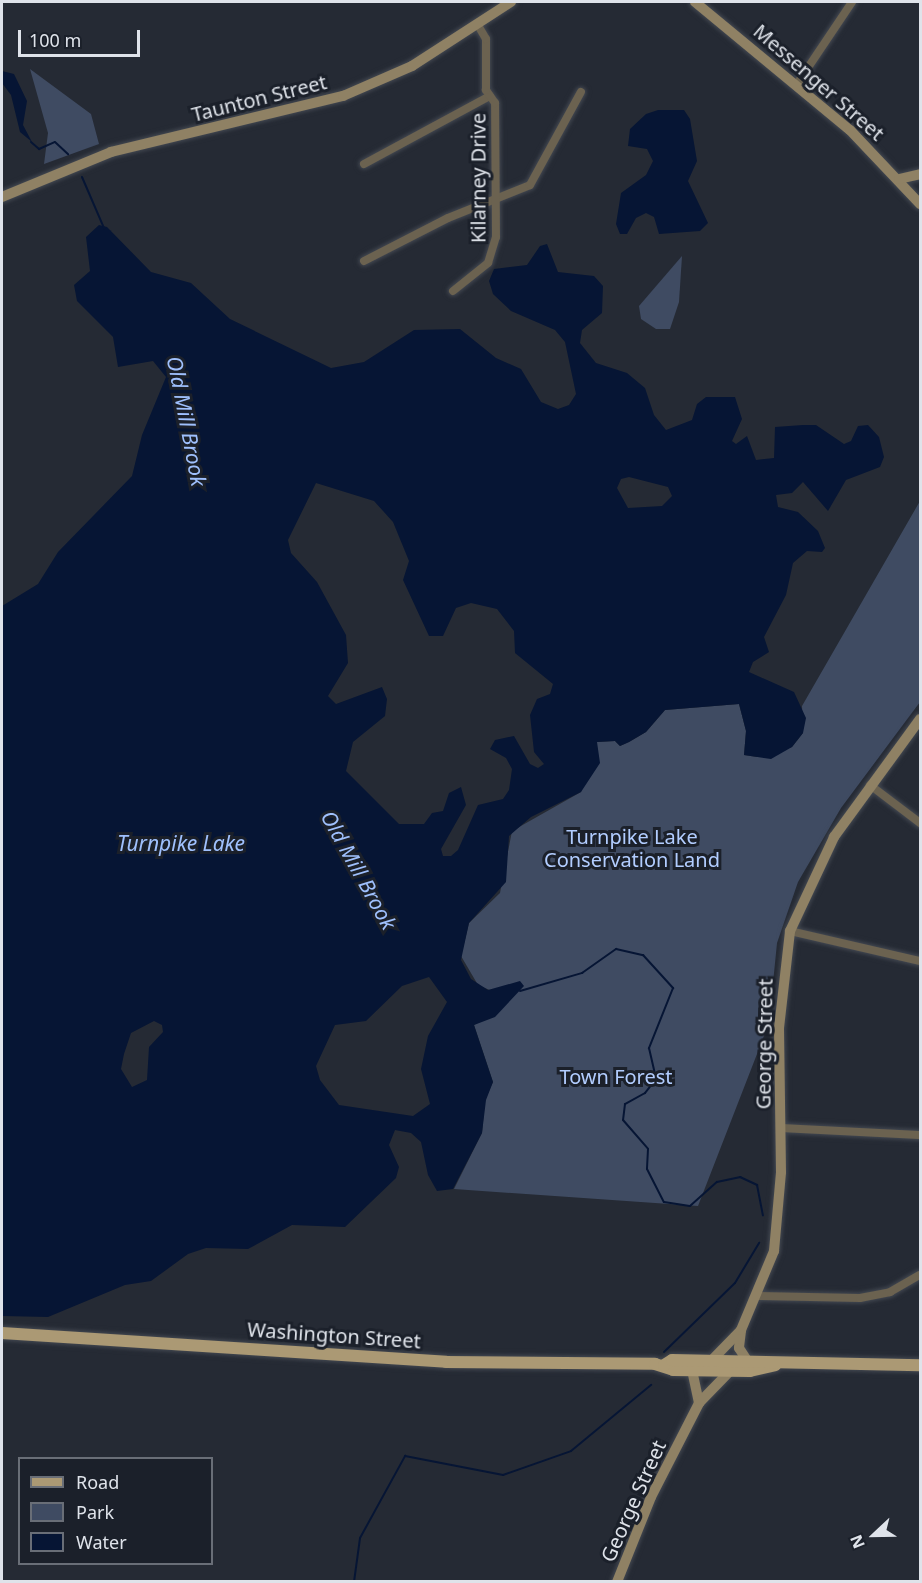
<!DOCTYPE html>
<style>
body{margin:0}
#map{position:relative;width:922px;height:1583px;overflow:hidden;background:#252a34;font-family:"Noto Sans",sans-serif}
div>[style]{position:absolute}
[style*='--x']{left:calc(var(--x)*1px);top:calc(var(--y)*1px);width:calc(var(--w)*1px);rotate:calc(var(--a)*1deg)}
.green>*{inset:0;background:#3f4b62}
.water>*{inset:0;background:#061534}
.stream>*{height:2px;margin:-1px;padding:0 1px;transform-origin:1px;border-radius:1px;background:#061534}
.roads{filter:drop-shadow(0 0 2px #434851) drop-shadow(0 0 2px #434851)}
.street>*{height:8px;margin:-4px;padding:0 4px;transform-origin:4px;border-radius:4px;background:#6b6250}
.secondary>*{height:10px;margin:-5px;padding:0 5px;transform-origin:5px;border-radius:5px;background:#8f8164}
.primary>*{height:12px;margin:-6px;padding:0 6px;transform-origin:6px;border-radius:6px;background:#ab9974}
span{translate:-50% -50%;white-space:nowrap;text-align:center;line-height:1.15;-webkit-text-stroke:6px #1b202a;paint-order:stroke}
.street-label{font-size:20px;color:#dfe3ea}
.park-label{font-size:20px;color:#b2cdff}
.water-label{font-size:21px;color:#9fc0fd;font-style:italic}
.frame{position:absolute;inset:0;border:3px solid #dfe3ea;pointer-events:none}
.legend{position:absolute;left:18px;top:1457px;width:195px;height:108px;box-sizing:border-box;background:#1b202a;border:2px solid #696e77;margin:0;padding:8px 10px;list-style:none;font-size:18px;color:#dfe3ea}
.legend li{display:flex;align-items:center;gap:12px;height:30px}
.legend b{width:30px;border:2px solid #696e77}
.north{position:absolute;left:844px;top:1505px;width:60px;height:60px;-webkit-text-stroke:4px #1b202a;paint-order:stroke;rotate:248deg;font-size:16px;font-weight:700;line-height:24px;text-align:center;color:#dfe3ea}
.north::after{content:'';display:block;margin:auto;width:21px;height:27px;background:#dfe3ea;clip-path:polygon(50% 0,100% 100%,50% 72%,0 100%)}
.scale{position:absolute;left:18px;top:30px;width:122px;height:27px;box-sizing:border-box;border:3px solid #dfe3ea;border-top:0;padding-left:8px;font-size:18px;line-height:21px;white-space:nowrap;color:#dfe3ea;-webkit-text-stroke:4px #1b202a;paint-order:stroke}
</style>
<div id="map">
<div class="green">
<i style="clip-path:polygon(30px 69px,91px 114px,99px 144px,44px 164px,48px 133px)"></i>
<i style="clip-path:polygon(682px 256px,679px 302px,670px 329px,656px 329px,641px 319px,639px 306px)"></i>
<i style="clip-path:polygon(920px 501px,920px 702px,841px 808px,798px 882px,777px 943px,769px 1023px,698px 1206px,454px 1189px,482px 1133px,485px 1100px,493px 1082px,474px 1025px,500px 1011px,504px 988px,492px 991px,478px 985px,461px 956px,469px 923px,500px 893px,512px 831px,581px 792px,597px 742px,615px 741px,620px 746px,629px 742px,646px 732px,665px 710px,739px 704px,746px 731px,744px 755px,757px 757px,792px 747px,803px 733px,802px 706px)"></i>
</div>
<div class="water">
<i style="clip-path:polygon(2px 71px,14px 74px,27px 101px,23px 125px,32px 142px,20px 132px,11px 95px,2px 83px)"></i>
<i style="clip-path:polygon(658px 110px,684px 110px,690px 119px,697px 161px,688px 181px,708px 223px,700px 231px,659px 234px,654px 217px,646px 213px,636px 218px,627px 234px,620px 234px,616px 224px,621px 193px,646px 175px,653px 161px,647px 149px,628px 146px,630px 129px,646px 114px)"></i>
<i style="clip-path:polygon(evenodd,99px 225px,107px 227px,151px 272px,191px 283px,230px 319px,331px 368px,364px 362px,414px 330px,460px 329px,496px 358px,521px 369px,541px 402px,558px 409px,569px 405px,576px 394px,565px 342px,555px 330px,511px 311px,493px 294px,489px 281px,494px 269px,527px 265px,540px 246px,547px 244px,558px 272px,594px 276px,603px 286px,602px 313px,582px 330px,580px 343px,596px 363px,627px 373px,645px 388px,654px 415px,666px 430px,692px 420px,697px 404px,706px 397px,735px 397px,742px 419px,732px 441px,736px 444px,747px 436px,756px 460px,774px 458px,775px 427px,803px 425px,816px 425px,844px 444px,851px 441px,858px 426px,868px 425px,879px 437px,884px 457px,880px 467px,846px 480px,828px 511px,803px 482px,792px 493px,776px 495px,778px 507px,798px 512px,818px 531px,825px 548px,822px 552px,807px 551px,793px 563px,786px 595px,764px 637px,769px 652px,753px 662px,749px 672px,794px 692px,806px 718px,803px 733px,792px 747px,771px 759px,744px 755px,746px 731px,739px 704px,665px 710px,646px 732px,629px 742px,620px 746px,615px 741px,597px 742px,600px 763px,581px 792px,531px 817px,509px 836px,506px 882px,469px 923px,461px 960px,471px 979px,488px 990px,520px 981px,524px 986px,495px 1017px,474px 1025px,493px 1082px,486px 1100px,482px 1133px,453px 1189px,437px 1191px,428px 1175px,421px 1142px,411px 1133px,395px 1130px,389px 1145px,399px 1167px,396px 1178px,345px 1227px,292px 1225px,248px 1249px,206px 1248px,188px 1254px,151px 1281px,125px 1285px,48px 1317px,2px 1316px,2px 606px,38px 584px,58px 552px,132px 476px,142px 435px,166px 377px,153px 361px,118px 367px,113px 337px,77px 301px,74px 285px,90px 271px,86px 237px,99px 225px,629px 477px,668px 487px,672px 496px,662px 506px,628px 508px,617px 488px,621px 479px,629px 477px,99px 225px,316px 483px,374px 501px,393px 522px,409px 561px,403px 580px,429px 636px,443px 636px,456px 608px,471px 603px,497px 609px,514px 631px,515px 653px,553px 684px,550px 694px,537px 699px,530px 715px,534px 752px,544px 764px,538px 768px,530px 764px,514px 736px,495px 740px,490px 749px,506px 758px,512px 769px,509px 790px,503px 799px,478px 805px,458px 850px,451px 856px,443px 856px,441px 849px,466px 805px,461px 787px,449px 793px,443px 811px,432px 813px,424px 824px,399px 824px,346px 771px,353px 742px,385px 716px,387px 699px,382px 687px,336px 704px,328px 696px,348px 663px,346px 635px,317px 582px,291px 553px,288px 540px,316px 483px,99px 225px,429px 977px,447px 1002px,428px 1036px,421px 1069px,430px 1104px,413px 1116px,339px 1105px,320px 1080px,316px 1066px,335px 1025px,366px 1021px,402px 986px,429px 977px,99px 225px,154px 1021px,162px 1025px,163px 1032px,149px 1047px,147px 1080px,132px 1087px,121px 1069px,124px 1054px,131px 1033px,154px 1021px)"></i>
</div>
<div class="stream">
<i style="--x:31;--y:142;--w:11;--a:41"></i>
<i style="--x:39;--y:149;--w:17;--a:-24"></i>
<i style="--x:55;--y:142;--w:18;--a:43"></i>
<i style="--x:82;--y:177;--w:56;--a:66.7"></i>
<i style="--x:520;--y:991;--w:65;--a:-16.2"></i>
<i style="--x:582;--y:973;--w:42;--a:-35.2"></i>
<i style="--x:616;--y:949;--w:28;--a:13"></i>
<i style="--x:643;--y:955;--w:45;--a:47.7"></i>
<i style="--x:673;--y:988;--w:65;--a:111.8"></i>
<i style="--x:649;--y:1048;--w:32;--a:77"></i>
<i style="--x:656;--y:1079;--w:18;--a:128"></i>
<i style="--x:645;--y:1093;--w:23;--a:151"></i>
<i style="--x:625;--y:1104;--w:16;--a:97"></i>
<i style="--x:623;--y:1120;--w:38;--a:49"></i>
<i style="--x:648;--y:1149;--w:20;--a:93"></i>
<i style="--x:647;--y:1169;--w:37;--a:63"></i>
<i style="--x:664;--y:1202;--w:26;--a:9"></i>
<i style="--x:690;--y:1206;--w:36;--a:-42"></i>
<i style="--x:717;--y:1182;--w:24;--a:-12"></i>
<i style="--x:740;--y:1177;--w:19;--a:25"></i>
<i style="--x:757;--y:1185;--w:31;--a:79"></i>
<i style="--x:664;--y:1352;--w:99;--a:-44.2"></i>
<i style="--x:735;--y:1283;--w:47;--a:-59"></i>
<i style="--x:354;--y:1582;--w:44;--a:-82.2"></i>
<i style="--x:360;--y:1538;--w:94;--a:-61.2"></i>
<i style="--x:405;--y:1456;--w:100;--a:11"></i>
<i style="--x:503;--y:1475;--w:72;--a:-19.4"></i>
<i style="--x:571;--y:1451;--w:104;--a:-39.5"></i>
</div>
<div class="roads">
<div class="street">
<i style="--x:797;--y:84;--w:99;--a:-56.1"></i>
<i style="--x:364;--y:164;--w:143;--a:-28.4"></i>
<i style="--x:364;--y:261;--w:94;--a:-27.1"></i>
<i style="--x:448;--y:218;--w:88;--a:-21.9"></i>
<i style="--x:530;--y:185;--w:106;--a:-61.3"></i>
<i style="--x:453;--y:291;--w:45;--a:-38.7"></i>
<i style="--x:488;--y:263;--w:27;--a:-73"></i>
<i style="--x:496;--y:237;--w:134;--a:-90.4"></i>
<i style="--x:495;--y:103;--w:16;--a:-125"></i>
<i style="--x:486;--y:90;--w:51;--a:-90"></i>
<i style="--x:486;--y:39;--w:16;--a:-120"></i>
<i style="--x:870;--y:785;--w:63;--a:37.2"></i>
<i style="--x:790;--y:931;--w:133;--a:13"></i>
<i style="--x:780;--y:1128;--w:140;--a:2.9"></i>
<i style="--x:759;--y:1296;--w:101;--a:1.1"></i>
<i style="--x:860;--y:1298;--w:31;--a:-11"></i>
<i style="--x:890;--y:1292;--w:34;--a:-30"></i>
</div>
<div class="secondary">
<i style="--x:695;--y:2;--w:201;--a:39.6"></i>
<i style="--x:850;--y:130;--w:102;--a:46.6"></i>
<i style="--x:899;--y:179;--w:22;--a:-13"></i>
<i style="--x:2;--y:197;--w:118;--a:-22.4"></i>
<i style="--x:111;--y:152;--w:239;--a:-13.6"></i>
<i style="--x:343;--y:96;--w:75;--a:-23.5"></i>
<i style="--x:412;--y:66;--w:118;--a:-32.9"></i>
<i style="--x:741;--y:1331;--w:17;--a:97"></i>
<i style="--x:739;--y:1348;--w:17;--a:57"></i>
<i style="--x:711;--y:1361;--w:43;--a:-45.9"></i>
<i style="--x:741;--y:1330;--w:86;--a:-67.3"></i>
<i style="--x:774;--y:1251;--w:79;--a:-84.9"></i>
<i style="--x:781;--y:1172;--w:144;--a:-90.8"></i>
<i style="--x:779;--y:1028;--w:98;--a:-83.5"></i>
<i style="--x:790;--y:931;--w:104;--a:-64.9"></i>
<i style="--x:834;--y:837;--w:146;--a:-53.9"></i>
<i style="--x:692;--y:1370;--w:34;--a:78"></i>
<i style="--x:617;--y:1582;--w:92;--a:-68.2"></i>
<i style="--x:651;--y:1497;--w:106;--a:-62.9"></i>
<i style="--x:699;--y:1403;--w:46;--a:-45.9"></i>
</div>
<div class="primary">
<i style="--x:2;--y:1333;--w:445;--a:3.7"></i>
<i style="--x:446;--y:1362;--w:209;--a:0.5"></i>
<i style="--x:655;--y:1364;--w:19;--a:18"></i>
<i style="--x:673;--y:1370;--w:77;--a:0.7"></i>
<i style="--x:750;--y:1371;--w:26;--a:-13"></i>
<i style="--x:664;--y:1365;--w:9;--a:-32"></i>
<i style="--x:672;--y:1360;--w:248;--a:1.2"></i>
</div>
</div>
<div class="street-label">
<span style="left:819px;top:82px;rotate:41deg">Messenger Street</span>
<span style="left:259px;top:98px;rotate:-14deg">Taunton Street</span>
<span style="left:478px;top:178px;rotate:-90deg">Kilarney Drive</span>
<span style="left:764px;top:1044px;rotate:-89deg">George Street</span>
<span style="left:334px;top:1335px;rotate:4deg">Washington Street</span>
<span style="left:633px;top:1501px;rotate:-66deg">George Street</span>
</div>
<div class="park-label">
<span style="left:632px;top:848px">Turnpike Lake<br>Conservation Land</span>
<span style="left:616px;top:1076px">Town Forest</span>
</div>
<div class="water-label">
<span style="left:187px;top:421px;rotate:79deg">Old Mill Brook</span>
<span style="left:181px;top:843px">Turnpike Lake</span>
<span style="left:359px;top:870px;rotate:61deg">Old Mill Brook</span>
</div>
<div class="frame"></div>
<ul class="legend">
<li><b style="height:8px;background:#ab9974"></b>Road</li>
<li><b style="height:16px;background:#3f4b62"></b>Park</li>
<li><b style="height:16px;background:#061534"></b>Water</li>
</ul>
<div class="north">N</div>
<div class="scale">100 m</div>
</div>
